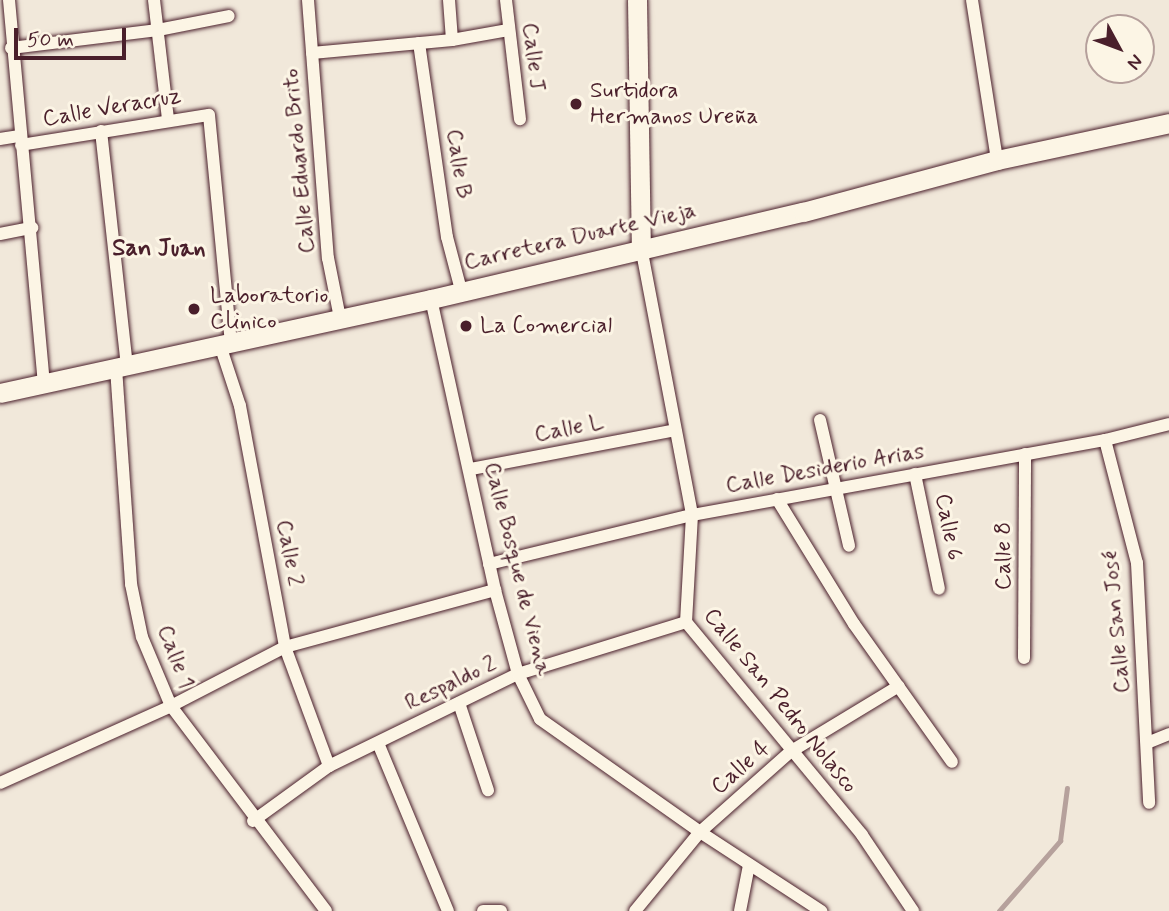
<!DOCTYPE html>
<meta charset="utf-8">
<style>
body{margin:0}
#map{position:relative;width:1169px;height:911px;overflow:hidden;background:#f1e8da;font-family:Mynerve,sans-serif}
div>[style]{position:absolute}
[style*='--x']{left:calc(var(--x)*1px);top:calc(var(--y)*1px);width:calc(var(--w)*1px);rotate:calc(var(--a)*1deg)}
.stream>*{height:4.5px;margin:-2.25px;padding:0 2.25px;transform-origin:2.25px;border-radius:2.25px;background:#b6a19c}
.roads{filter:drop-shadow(0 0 2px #4a1f2b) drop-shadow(0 0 2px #4a1f2b)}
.street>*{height:12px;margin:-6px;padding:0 6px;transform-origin:6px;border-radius:6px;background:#fcf5e5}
.secondary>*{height:19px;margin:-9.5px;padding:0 9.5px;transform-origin:9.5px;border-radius:9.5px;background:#fcf5e5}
.dots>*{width:19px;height:19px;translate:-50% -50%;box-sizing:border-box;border:4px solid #fcf5e5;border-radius:50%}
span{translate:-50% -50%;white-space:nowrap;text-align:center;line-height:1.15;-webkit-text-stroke:6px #fcf5e5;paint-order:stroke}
.street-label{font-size:23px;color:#4a1f2b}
.poi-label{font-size:23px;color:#4a1f2b}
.left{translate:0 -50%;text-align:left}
.neighbourhood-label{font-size:24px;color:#4a1f2b;font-weight:700}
.north{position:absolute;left:1085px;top:14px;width:70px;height:70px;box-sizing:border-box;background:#fcf5e5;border:2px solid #b59f9b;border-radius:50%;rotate:131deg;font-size:19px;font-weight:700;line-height:28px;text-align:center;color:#4a1f2b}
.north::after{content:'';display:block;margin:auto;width:24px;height:32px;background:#4a1f2b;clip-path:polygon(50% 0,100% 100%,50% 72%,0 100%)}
.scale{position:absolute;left:14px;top:28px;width:112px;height:32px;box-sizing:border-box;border:4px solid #4a1f2b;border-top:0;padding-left:9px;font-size:21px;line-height:24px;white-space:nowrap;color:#4a1f2b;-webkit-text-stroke:5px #fcf5e5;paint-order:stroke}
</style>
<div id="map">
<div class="stream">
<i style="--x:999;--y:911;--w:93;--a:-48.9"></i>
<i style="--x:1060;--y:841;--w:53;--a:-82.5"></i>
</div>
<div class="roads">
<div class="street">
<i style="--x:9;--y:0;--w:386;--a:84.8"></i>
<i style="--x:154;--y:0;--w:120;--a:83.3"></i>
<i style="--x:308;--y:0;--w:259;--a:85.6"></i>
<i style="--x:328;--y:258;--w:61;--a:78.7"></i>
<i style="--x:449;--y:0;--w:40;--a:85.7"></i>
<i style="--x:506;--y:0;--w:120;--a:83.3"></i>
<i style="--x:972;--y:0;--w:162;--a:81.1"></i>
<i style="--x:419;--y:43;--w:196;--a:81.8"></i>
<i style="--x:447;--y:237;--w:55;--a:75.2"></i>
<i style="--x:11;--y:48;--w:148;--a:-7"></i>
<i style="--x:158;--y:30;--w:72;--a:-11.2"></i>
<i style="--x:312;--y:53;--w:141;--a:-5.3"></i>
<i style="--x:452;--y:40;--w:57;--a:-10.1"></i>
<i style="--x:101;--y:131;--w:235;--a:83.7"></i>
<i style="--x:0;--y:139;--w:20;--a:-9"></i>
<i style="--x:21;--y:145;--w:190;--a:-9.1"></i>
<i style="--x:209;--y:115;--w:228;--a:84.5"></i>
<i style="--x:0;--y:234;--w:33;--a:-11"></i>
<i style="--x:641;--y:247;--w:273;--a:79.2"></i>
<i style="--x:692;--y:515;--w:107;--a:93.2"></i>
<i style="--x:686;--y:622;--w:276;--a:50.4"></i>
<i style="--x:862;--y:835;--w:92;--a:56.1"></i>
<i style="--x:431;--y:299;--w:298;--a:77.6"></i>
<i style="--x:495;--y:590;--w:87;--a:74.7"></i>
<i style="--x:518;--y:674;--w:50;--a:63.9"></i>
<i style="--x:540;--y:719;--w:196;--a:35.2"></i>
<i style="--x:700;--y:832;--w:145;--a:33.1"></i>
<i style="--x:220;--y:345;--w:64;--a:71.8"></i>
<i style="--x:240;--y:406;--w:245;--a:79.4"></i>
<i style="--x:285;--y:647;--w:127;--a:69.7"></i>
<i style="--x:116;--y:368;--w:217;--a:86"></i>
<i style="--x:131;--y:584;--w:54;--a:78.3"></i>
<i style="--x:142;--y:637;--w:75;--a:67.2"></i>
<i style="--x:171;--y:706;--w:257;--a:52.9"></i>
<i style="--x:820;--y:420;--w:129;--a:77"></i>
<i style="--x:1105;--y:440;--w:127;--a:75.4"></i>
<i style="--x:1137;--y:563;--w:240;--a:87.1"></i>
<i style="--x:471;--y:469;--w:208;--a:-10.8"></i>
<i style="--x:915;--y:474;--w:117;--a:78.2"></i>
<i style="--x:777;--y:499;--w:147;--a:58.4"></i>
<i style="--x:854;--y:624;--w:169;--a:54.6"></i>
<i style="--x:489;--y:564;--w:209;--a:-13.6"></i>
<i style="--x:692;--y:515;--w:420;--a:-10.3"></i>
<i style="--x:1105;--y:440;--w:66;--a:-14"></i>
<i style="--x:1024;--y:658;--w:204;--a:-89.7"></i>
<i style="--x:459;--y:703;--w:92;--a:71.6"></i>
<i style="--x:378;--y:743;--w:182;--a:67.4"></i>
<i style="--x:1147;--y:743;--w:24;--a:-22"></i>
<i style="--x:0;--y:783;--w:188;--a:-24.2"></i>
<i style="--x:171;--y:706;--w:128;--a:-27.4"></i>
<i style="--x:285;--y:647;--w:218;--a:-15.2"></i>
<i style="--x:253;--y:821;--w:94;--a:-35.9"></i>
<i style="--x:329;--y:766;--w:210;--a:-26"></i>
<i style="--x:518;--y:674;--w:176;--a:-17.2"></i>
<i style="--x:483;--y:911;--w:18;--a:0"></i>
<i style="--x:635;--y:911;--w:102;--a:-50.6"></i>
<i style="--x:700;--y:832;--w:120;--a:-41.6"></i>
<i style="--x:790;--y:752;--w:127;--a:-31.2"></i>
<i style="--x:740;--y:911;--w:47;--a:-78.9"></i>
</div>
<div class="secondary">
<i style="--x:637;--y:0;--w:247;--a:89.1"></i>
<i style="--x:0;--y:393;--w:441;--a:-12.3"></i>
<i style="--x:431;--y:299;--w:382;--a:-13.2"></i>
<i style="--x:803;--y:212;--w:201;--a:-15"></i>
<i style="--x:997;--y:160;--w:176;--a:-12.1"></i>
</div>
</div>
<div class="dots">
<i style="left:576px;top:104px;background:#4a1f2b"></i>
<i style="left:194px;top:309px;background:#4a1f2b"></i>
<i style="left:466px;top:326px;background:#4a1f2b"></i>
</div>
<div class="street-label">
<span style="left:533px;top:57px;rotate:83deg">Calle J</span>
<span style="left:112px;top:108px;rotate:-10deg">Calle Veracruz</span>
<span style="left:300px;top:161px;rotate:-95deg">Calle Eduardo Brito</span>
<span style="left:458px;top:164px;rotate:82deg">Calle B</span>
<span style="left:580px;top:237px;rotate:-13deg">Carretera Duarte Vieja</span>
<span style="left:569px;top:429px;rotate:-11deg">Calle L</span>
<span style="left:825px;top:469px;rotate:-10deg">Calle Desiderio Arias</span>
<span style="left:948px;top:527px;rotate:79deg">Calle 6</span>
<span style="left:289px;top:553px;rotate:79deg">Calle 2</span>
<span style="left:1004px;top:556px;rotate:-90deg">Calle 8</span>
<span style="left:517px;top:569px;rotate:76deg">Calle Bosque de Viena</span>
<span style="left:1117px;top:622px;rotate:-95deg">Calle San José</span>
<span style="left:175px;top:657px;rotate:69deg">Calle 1</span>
<span style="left:451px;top:684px;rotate:-26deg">Respaldo 2</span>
<span style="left:780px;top:701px;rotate:51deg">Calle San Pedro Nolasco</span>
<span style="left:741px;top:768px;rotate:-41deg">Calle 4</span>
</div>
<div class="poi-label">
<span class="left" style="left:590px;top:104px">Surtidora<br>Hermanos Ureña</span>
<span class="left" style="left:210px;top:309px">Laboratorio<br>Clinico</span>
<span class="left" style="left:480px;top:326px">La Comercial</span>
</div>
<div class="neighbourhood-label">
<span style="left:159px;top:249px">San Juan</span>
</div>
<div class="north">N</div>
<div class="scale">50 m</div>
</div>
